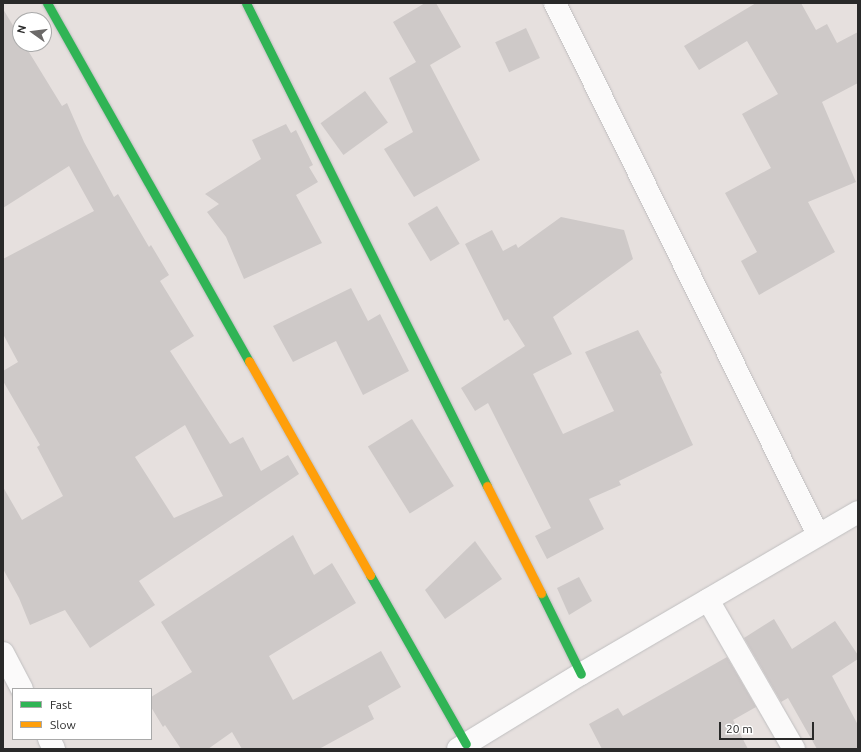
<!DOCTYPE html>
<style>
body{margin:0}
#map{position:relative;width:861px;height:752px;overflow:hidden;background:#e6e0de;font-family:Ubuntu,sans-serif}
div>[style]{position:absolute}
[style*='--x']{left:calc(var(--x)*1px);top:calc(var(--y)*1px);width:calc(var(--w)*1px);rotate:calc(var(--a)*1deg)}
.building>*{inset:0;background:#cec9c8;transform-origin:0 0}
.roads{filter:drop-shadow(0 0 1px #c0bfc0) drop-shadow(0 0 1px #c0bfc0)}
.street>*{height:22px;margin:-11px;padding:0 11px;transform-origin:11px;border-radius:11px;background:#fbfafa}
.fast>*{height:9px;margin:-4.5px;padding:0 4.5px;transform-origin:4.5px;border-radius:4.5px;background:#30b455}
.slow>*{height:9px;margin:-4.5px;padding:0 4.5px;transform-origin:4.5px;border-radius:4.5px;background:#ff9f0a}
span{translate:-50% -50%;white-space:nowrap;text-align:center;line-height:1.15;-webkit-text-stroke:4px #fff;paint-order:stroke}
.frame{position:absolute;inset:0;border:4px solid #292929;pointer-events:none}
.legend{position:absolute;left:12px;top:688px;width:140px;height:52px;box-sizing:border-box;background:#fff;border:1px solid #a9a9a9;margin:0;padding:5px 7px;list-style:none;font-size:12px;color:#292929}
.legend li{display:flex;align-items:center;gap:8px;height:20px}
.legend b{width:20px;border:1px solid #a9a9a9}
.north{position:absolute;left:12px;top:12px;width:40px;height:40px;box-sizing:border-box;background:#fff;border:1px solid #a9a9a9;border-radius:50%;rotate:284deg;font-size:11px;font-weight:700;line-height:16px;text-align:center;color:#292929}
.north::after{content:'';display:block;margin:auto;width:14px;height:18px;background:#6b6968;clip-path:polygon(50% 0,100% 100%,50% 72%,0 100%)}
.scale{position:absolute;left:719px;top:722px;width:95px;height:18px;box-sizing:border-box;border:2px solid #292929;border-top:0;padding-left:5px;font-size:12px;line-height:14px;white-space:nowrap;color:#292929;-webkit-text-stroke:3px #fff;paint-order:stroke}
</style>
<div id="map">
<div class="building">
<i style="clip-path:polygon(425px 3px,436px 3px,461px 47px,430px 65px,480px 160px,414px 197px,384px 149px,413px 132px,389px 78px,416px 62px,393px 22px)"></i>
<i style="clip-path:polygon(756px 3px,801px 3px,816px 30px,827px 24px,837px 43px,858px 32px,858px 83px,822px 102px,856px 182px,808px 202px,835px 252px,759px 295px,741px 261px,757px 252px,725px 193px,771px 168px,742px 114px,778px 94px,747px 41px,699px 70px,684px 46px)"></i>
<i style="clip-path:polygon(evenodd,3px 9px,20px 37px,20px 44px,24px 44px,62px 106px,67px 103px,84px 142px,114px 197px,118px 194px,149px 247px,151px 245px,169px 275px,160px 281px,194px 336px,170px 351px,230px 444px,243px 437px,261px 471px,288px 455px,299px 474px,139px 581px,155px 605px,90px 648px,65px 610px,30px 625px,19px 598px,3px 569px,3px 487px,22px 520px,63px 496px,37px 447px,40px 445px,3px 381px,3px 371px,18px 362px,3px 334px,3px 259px,94px 211px,69px 166px,3px 208px,3px 9px,185px 425px,223px 496px,174px 518px,135px 457px,185px 425px)"></i>
<i style="left:526px;top:28px;width:33px;height:34px;rotate:65deg"></i>
<i style="left:365px;top:91px;width:39px;height:55px;rotate:54deg"></i>
<i style="clip-path:polygon(286px 124px,291px 133px,296px 130px,313px 165px,309px 167px,318px 182px,296px 195px,322px 243px,244px 279px,226px 237px,207px 212px,219px 204px,205px 194px,261px 159px,252px 140px)"></i>
<i style="left:437px;top:206px;width:44px;height:34px;rotate:59deg"></i>
<i style="clip-path:polygon(561px 217px,624px 230px,633px 259px,553px 317px,572px 354px,533px 374px,563px 434px,614px 411px,585px 352px,638px 330px,662px 373px,660px 374px,693px 445px,619px 481px,621px 485px,589px 499px,604px 529px,547px 559px,535px 536px,551px 528px,488px 403px,475px 411px,461px 388px,525px 346px,508px 319px,504px 321px,465px 244px,492px 230px,503px 251px,516px 244px,518px 248px)"></i>
<i style="clip-path:polygon(351px 288px,368px 321px,380px 314px,409px 371px,363px 395px,336px 341px,293px 362px,273px 326px)"></i>
<i style="left:412px;top:419px;width:79px;height:52px;rotate:58deg"></i>
<i style="clip-path:polygon(293px 535px,314px 575px,332px 563px,356px 603px,269px 656px,293px 700px,381px 651px,401px 687px,368px 706px,374px 719px,319px 749px,242px 749px,232px 732px,208px 749px,181px 749px,165px 725px,163px 727px,151px 707px,151px 697px,192px 672px,161px 622px)"></i>
<i style="clip-path:polygon(475px 541px,502px 579px,445px 619px,425px 590px)"></i>
<i style="clip-path:polygon(579px 577px,592px 601px,569px 615px,557px 588px)"></i>
<i style="clip-path:polygon(774px 619px,792px 649px,835px 621px,858px 655px,858px 659px,832px 676px,858px 725px,858px 749px,817px 749px,788px 698px,781px 702px,744px 638px)"></i>
<i style="clip-path:polygon(727px 657px,756px 707px,733px 720px,748px 749px,602px 749px,589px 724px,618px 708px,623px 716px)"></i>
</div>
<div class="roads">
<div class="street">
<i style="--x:555;--y:3;--w:593;--a:63.69"></i>
<i style="--x:708;--y:600;--w:172;--a:60"></i>
<i style="--x:3;--y:653;--w:41;--a:62.2"></i>
<i style="--x:49;--y:739;--w:11;--a:63"></i>
<i style="--x:458;--y:749;--w:144;--a:-31.4"></i>
<i style="--x:581;--y:674;--w:321;--a:-30.3"></i>
</div>
<div class="fast">
<i style="--x:47;--y:3;--w:411;--a:60.6"></i>
<i style="--x:246;--y:3;--w:540;--a:63.48"></i>
<i style="--x:370;--y:575;--w:194;--a:60.4"></i>
<i style="--x:541;--y:593;--w:90;--a:63.7"></i>
</div>
<div class="slow">
<i style="--x:249;--y:361;--w:246;--a:60.5"></i>
<i style="--x:487;--y:486;--w:120;--a:63.2"></i>
</div>
</div>
<div class="frame"></div>
<ul class="legend">
<li><b style="height:5px;background:#30b455"></b>Fast</li>
<li><b style="height:5px;background:#ff9f0a"></b>Slow</li>
</ul>
<div class="north">N</div>
<div class="scale">20 m</div>
</div>
